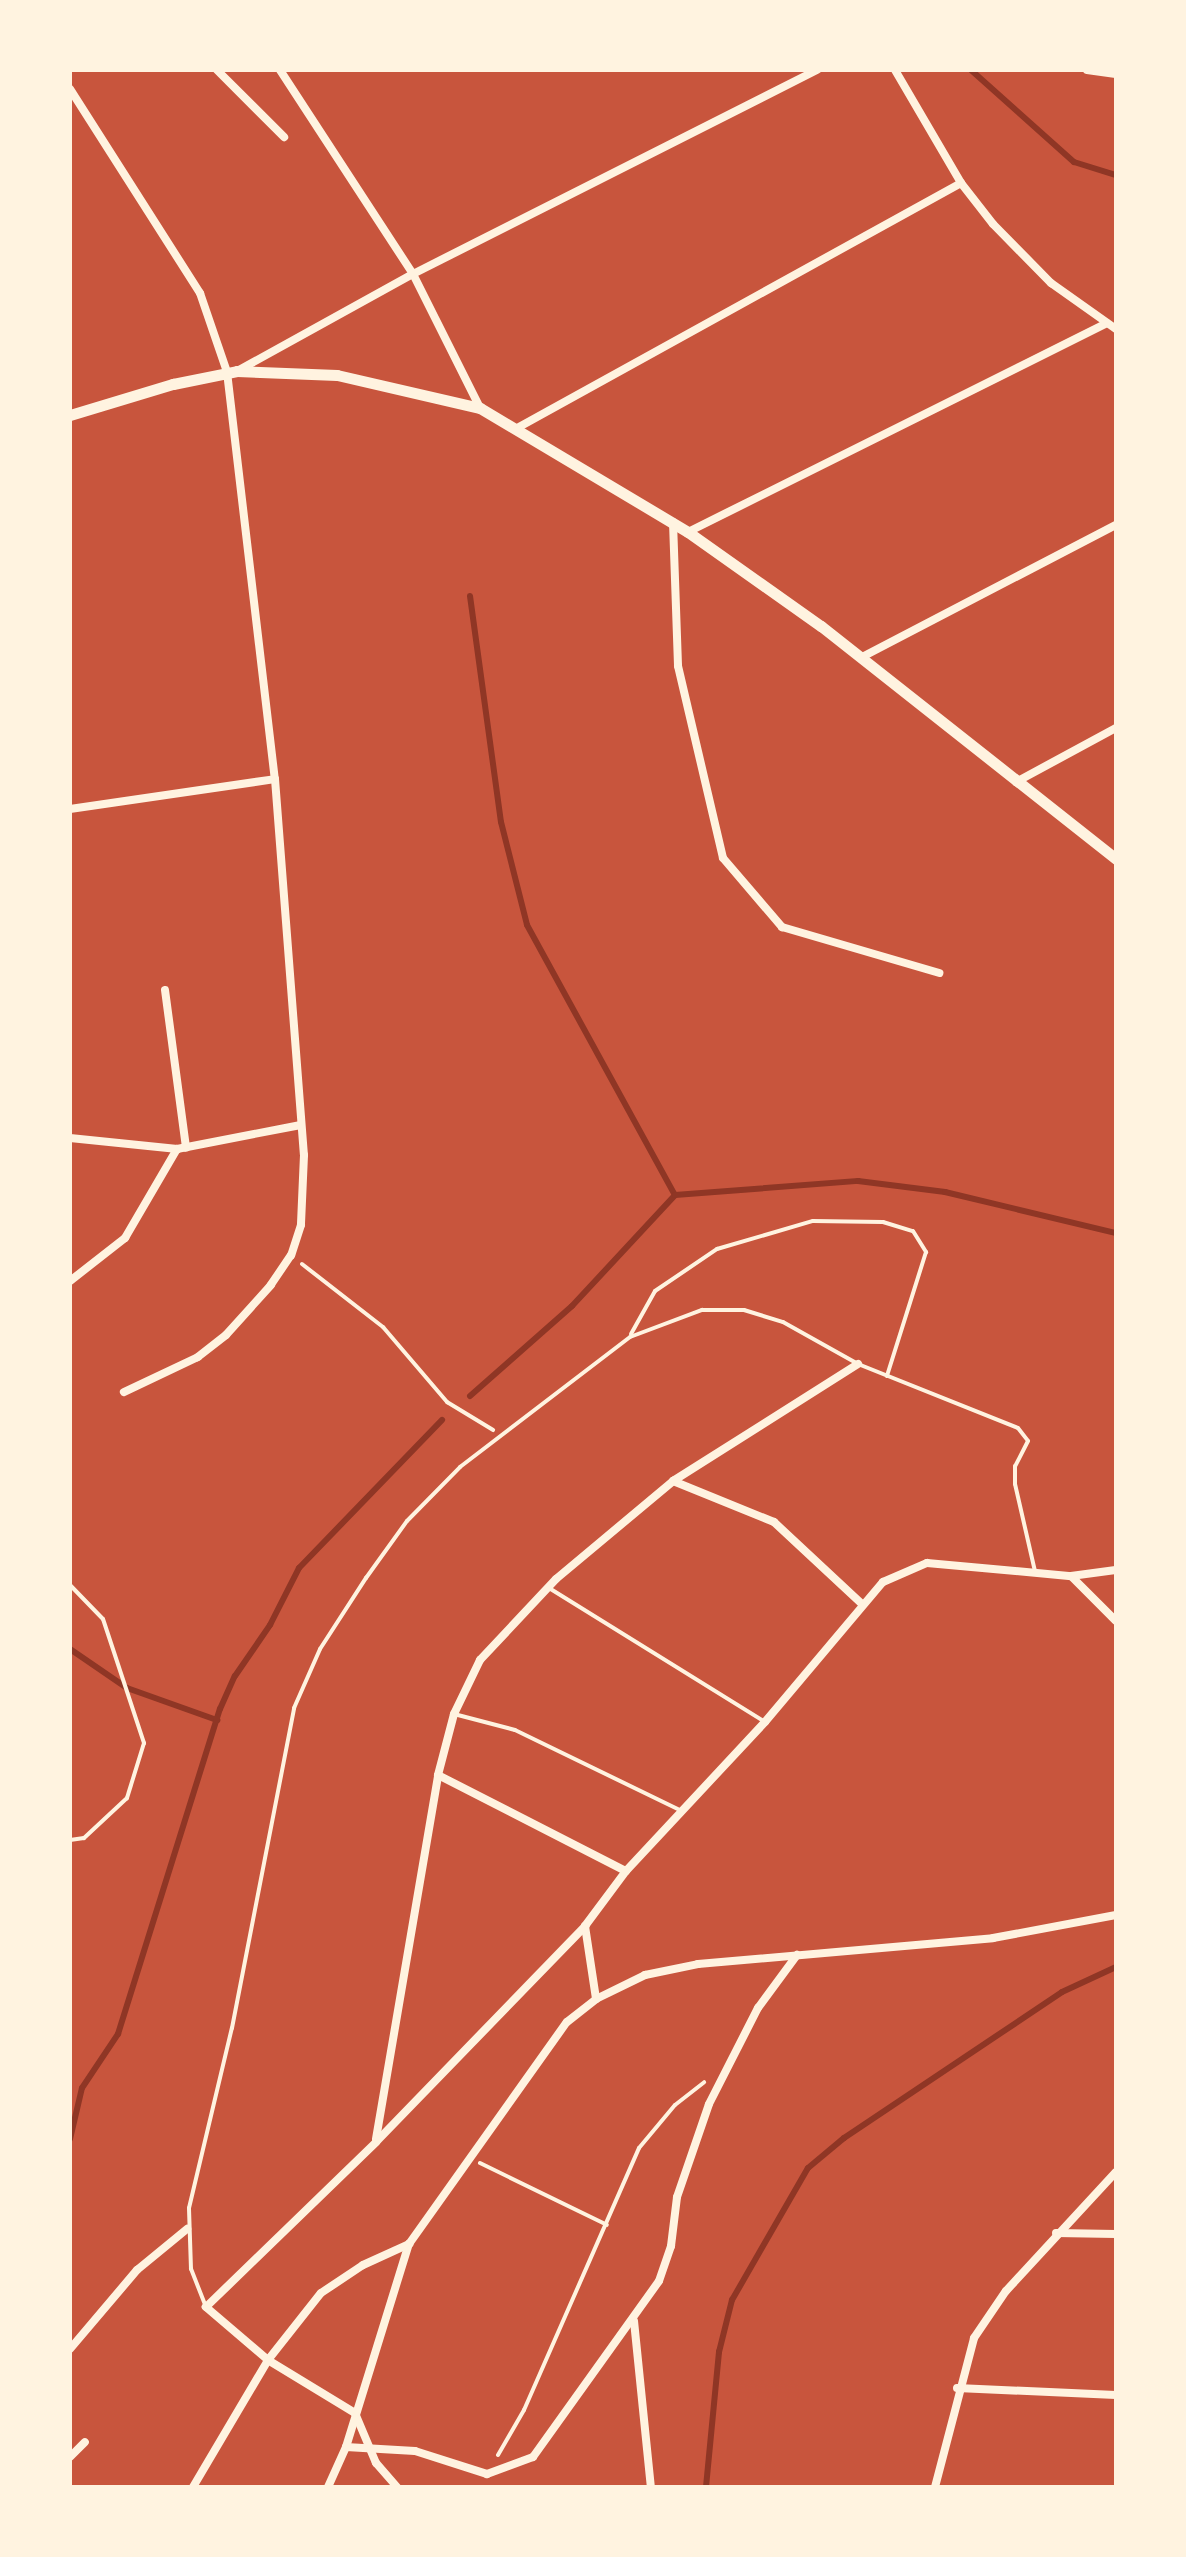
<!DOCTYPE html>
<style>
body{margin:0}
#map{position:relative;width:1186px;height:2557px;overflow:hidden;background:#c8553d;font-family:Mulish,sans-serif}
div>[style]{position:absolute}
[style*='--x']{left:calc(var(--x)*1px);top:calc(var(--y)*1px);width:calc(var(--w)*1px);rotate:calc(var(--a)*1deg)}
.stream>*{height:6px;margin:-3px;padding:0 3px;transform-origin:3px;border-radius:3px;background:#8f3625}
.path>*{height:4px;margin:-2px;padding:0 2px;transform-origin:2px;border-radius:2px;background:#fff3e0}
.service>*{height:4px;margin:-2px;padding:0 2px;transform-origin:2px;border-radius:2px;background:#fff3e0}
.minor>*{height:8px;margin:-4px;padding:0 4px;transform-origin:4px;border-radius:4px;background:#fff3e0}
.tertiary>*{height:11px;margin:-5.5px;padding:0 5.5px;transform-origin:5.5px;border-radius:5.5px;background:#fff3e0}
span{translate:-50% -50%;white-space:nowrap;text-align:center;line-height:1.15;-webkit-text-stroke:8px #fff3e0;paint-order:stroke}
.frame{position:absolute;inset:0;border:72px solid #fff3e0;pointer-events:none}
</style>
<div id="map">
<div class="stream">
<i style="--x:971;--y:70;--w:138;--a:41.8"></i>
<i style="--x:1074;--y:162;--w:44;--a:17.2"></i>
<i style="--x:470;--y:596;--w:228;--a:82.2"></i>
<i style="--x:501;--y:822;--w:106;--a:75.8"></i>
<i style="--x:527;--y:925;--w:308;--a:61.3"></i>
<i style="--x:470;--y:1396;--w:136;--a:-41.4"></i>
<i style="--x:572;--y:1306;--w:151;--a:-47.1"></i>
<i style="--x:675;--y:1195;--w:184;--a:-4.4"></i>
<i style="--x:858;--y:1181;--w:88;--a:7.2"></i>
<i style="--x:945;--y:1192;--w:176;--a:13.5"></i>
<i style="--x:70;--y:1649;--w:69;--a:34.4"></i>
<i style="--x:127;--y:1688;--w:96;--a:19.6"></i>
<i style="--x:70;--y:2139;--w:52;--a:-76.8"></i>
<i style="--x:82;--y:2088;--w:65;--a:-56.3"></i>
<i style="--x:118;--y:2034;--w:341;--a:-72.6"></i>
<i style="--x:220;--y:1709;--w:36;--a:-66"></i>
<i style="--x:235;--y:1676;--w:62;--a:-55.5"></i>
<i style="--x:270;--y:1625;--w:64;--a:-63"></i>
<i style="--x:299;--y:1568;--w:206;--a:-46"></i>
<i style="--x:706;--y:2487;--w:136;--a:-84.5"></i>
<i style="--x:719;--y:2352;--w:54;--a:-76"></i>
<i style="--x:732;--y:2300;--w:152;--a:-60.1"></i>
<i style="--x:808;--y:2168;--w:47;--a:-39.8"></i>
<i style="--x:844;--y:2138;--w:262;--a:-33.8"></i>
<i style="--x:1062;--y:1992;--w:60;--a:-24.8"></i>
</div>
<div class="path">
<i style="--x:302;--y:1264;--w:103;--a:37.9"></i>
<i style="--x:383;--y:1327;--w:99;--a:49.5"></i>
<i style="--x:447;--y:1402;--w:54;--a:31.3"></i>
<i style="--x:70;--y:1585;--w:47;--a:45.9"></i>
<i style="--x:103;--y:1619;--w:131;--a:71.7"></i>
<i style="--x:144;--y:1743;--w:58;--a:107.2"></i>
<i style="--x:127;--y:1798;--w:59;--a:137.1"></i>
<i style="--x:84;--y:1838;--w:14;--a:172"></i>
<i style="--x:480;--y:2163;--w:141;--a:26"></i>
<i style="--x:498;--y:2455;--w:52;--a:-60"></i>
<i style="--x:524;--y:2410;--w:286;--a:-66.3"></i>
<i style="--x:639;--y:2148;--w:56;--a:-50.1"></i>
<i style="--x:675;--y:2105;--w:37;--a:-38"></i>
</div>
<div class="service">
<i style="--x:631;--y:1334;--w:49;--a:-60.8"></i>
<i style="--x:655;--y:1291;--w:75;--a:-34.1"></i>
<i style="--x:717;--y:1249;--w:100;--a:-16.3"></i>
<i style="--x:813;--y:1221;--w:70;--a:0.8"></i>
<i style="--x:883;--y:1222;--w:31;--a:17"></i>
<i style="--x:913;--y:1231;--w:25;--a:58"></i>
<i style="--x:926;--y:1252;--w:130;--a:107.5"></i>
<i style="--x:549;--y:1588;--w:254;--a:31.8"></i>
<i style="--x:454;--y:1714;--w:63;--a:14.7"></i>
<i style="--x:515;--y:1730;--w:186;--a:25.9"></i>
<i style="--x:206;--y:2307;--w:41;--a:-111.5"></i>
<i style="--x:191;--y:2269;--w:61;--a:-91.9"></i>
<i style="--x:189;--y:2208;--w:185;--a:-76.6"></i>
<i style="--x:232;--y:2028;--w:326;--a:-79"></i>
<i style="--x:294;--y:1708;--w:64;--a:-66.2"></i>
<i style="--x:320;--y:1649;--w:85;--a:-57.1"></i>
<i style="--x:366;--y:1578;--w:70;--a:-54.3"></i>
<i style="--x:407;--y:1521;--w:76;--a:-45.5"></i>
<i style="--x:460;--y:1467;--w:214;--a:-37.4"></i>
<i style="--x:630;--y:1337;--w:77;--a:-20.6"></i>
<i style="--x:702;--y:1310;--w:42;--a:0"></i>
<i style="--x:744;--y:1310;--w:41;--a:17.1"></i>
<i style="--x:783;--y:1322;--w:86;--a:29.2"></i>
<i style="--x:858;--y:1364;--w:172;--a:21.8"></i>
<i style="--x:1018;--y:1428;--w:16;--a:52"></i>
<i style="--x:1028;--y:1441;--w:28;--a:117"></i>
<i style="--x:1015;--y:1466;--w:18;--a:90"></i>
<i style="--x:1015;--y:1484;--w:89;--a:77.1"></i>
</div>
<div class="minor">
<i style="--x:217;--y:70;--w:95;--a:45"></i>
<i style="--x:280;--y:70;--w:244;--a:56.9"></i>
<i style="--x:413;--y:274;--w:150;--a:63.4"></i>
<i style="--x:895;--y:70;--w:131;--a:59.7"></i>
<i style="--x:961;--y:183;--w:52;--a:52"></i>
<i style="--x:993;--y:224;--w:83;--a:45.5"></i>
<i style="--x:1051;--y:283;--w:80;--a:35.3"></i>
<i style="--x:1087;--y:70;--w:29;--a:8"></i>
<i style="--x:70;--y:89;--w:242;--a:57.5"></i>
<i style="--x:200;--y:293;--w:83;--a:71.1"></i>
<i style="--x:227;--y:372;--w:410;--a:83.3"></i>
<i style="--x:275;--y:779;--w:377;--a:85.6"></i>
<i style="--x:304;--y:1155;--w:70;--a:92.5"></i>
<i style="--x:301;--y:1225;--w:32;--a:108"></i>
<i style="--x:291;--y:1255;--w:36;--a:124"></i>
<i style="--x:271;--y:1285;--w:67;--a:132"></i>
<i style="--x:226;--y:1335;--w:36;--a:142"></i>
<i style="--x:198;--y:1357;--w:82;--a:154.7"></i>
<i style="--x:239;--y:370;--w:199;--a:-28.9"></i>
<i style="--x:413;--y:274;--w:453;--a:-26.8"></i>
<i style="--x:519;--y:427;--w:505;--a:-28.9"></i>
<i style="--x:673;--y:522;--w:144;--a:88"></i>
<i style="--x:678;--y:666;--w:197;--a:76.8"></i>
<i style="--x:723;--y:858;--w:91;--a:49.5"></i>
<i style="--x:782;--y:927;--w:164;--a:16.3"></i>
<i style="--x:688;--y:532;--w:468;--a:-26.5"></i>
<i style="--x:864;--y:656;--w:284;--a:-27.5"></i>
<i style="--x:1016;--y:782;--w:114;--a:-28.4"></i>
<i style="--x:70;--y:809;--w:207;--a:-8.3"></i>
<i style="--x:165;--y:990;--w:159;--a:82.4"></i>
<i style="--x:70;--y:1138;--w:108;--a:5.9"></i>
<i style="--x:177;--y:1149;--w:126;--a:-11"></i>
<i style="--x:70;--y:1281;--w:70;--a:-38"></i>
<i style="--x:125;--y:1238;--w:103;--a:-59.7"></i>
<i style="--x:673;--y:1481;--w:109;--a:22.1"></i>
<i style="--x:774;--y:1522;--w:119;--a:43"></i>
<i style="--x:1072;--y:1577;--w:62;--a:45"></i>
<i style="--x:438;--y:1775;--w:211;--a:27.1"></i>
<i style="--x:585;--y:1926;--w:74;--a:81.4"></i>
<i style="--x:376;--y:2139;--w:369;--a:-80.3"></i>
<i style="--x:438;--y:1775;--w:63;--a:-75.3"></i>
<i style="--x:454;--y:1714;--w:60;--a:-64.3"></i>
<i style="--x:480;--y:1660;--w:111;--a:-46.8"></i>
<i style="--x:556;--y:1579;--w:153;--a:-39.9"></i>
<i style="--x:673;--y:1481;--w:219;--a:-32.3"></i>
<i style="--x:1056;--y:2233;--w:60;--a:1"></i>
<i style="--x:634;--y:2321;--w:167;--a:84.2"></i>
<i style="--x:70;--y:2349;--w:104;--a:-49.7"></i>
<i style="--x:137;--y:2270;--w:65;--a:-39.4"></i>
<i style="--x:957;--y:2388;--w:159;--a:2.5"></i>
<i style="--x:346;--y:2447;--w:69;--a:3.3"></i>
<i style="--x:415;--y:2451;--w:76;--a:17.7"></i>
<i style="--x:487;--y:2474;--w:49;--a:-20.3"></i>
<i style="--x:533;--y:2457;--w:216;--a:-54.4"></i>
<i style="--x:659;--y:2281;--w:37;--a:-71"></i>
<i style="--x:671;--y:2246;--w:49;--a:-83"></i>
<i style="--x:677;--y:2197;--w:98;--a:-71"></i>
<i style="--x:709;--y:2104;--w:108;--a:-63"></i>
<i style="--x:758;--y:2008;--w:66;--a:-53.7"></i>
<i style="--x:70;--y:2457;--w:21;--a:-45"></i>
<i style="--x:193;--y:2487;--w:147;--a:-59.4"></i>
<i style="--x:268;--y:2360;--w:85;--a:-51.7"></i>
<i style="--x:321;--y:2293;--w:50;--a:-33.7"></i>
<i style="--x:363;--y:2265;--w:51;--a:-24.5"></i>
<i style="--x:409;--y:2244;--w:272;--a:-54.6"></i>
<i style="--x:567;--y:2022;--w:37;--a:-38"></i>
<i style="--x:596;--y:1999;--w:55;--a:-26.1"></i>
<i style="--x:645;--y:1975;--w:54;--a:-11.7"></i>
<i style="--x:698;--y:1964;--w:296;--a:-5"></i>
<i style="--x:993;--y:1938;--w:125;--a:-10.6"></i>
<i style="--x:328;--y:2487;--w:44;--a:-65.8"></i>
<i style="--x:346;--y:2447;--w:213;--a:-72.8"></i>
<i style="--x:397;--y:2487;--w:32;--a:-131"></i>
<i style="--x:376;--y:2463;--w:54;--a:-112.8"></i>
<i style="--x:355;--y:2413;--w:102;--a:-148.7"></i>
<i style="--x:268;--y:2360;--w:82;--a:-139.5"></i>
<i style="--x:206;--y:2307;--w:237;--a:-44.1"></i>
<i style="--x:376;--y:2142;--w:301;--a:-45.9"></i>
<i style="--x:585;--y:1926;--w:69;--a:-53.3"></i>
<i style="--x:626;--y:1871;--w:204;--a:-47"></i>
<i style="--x:765;--y:1722;--w:183;--a:-49.9"></i>
<i style="--x:883;--y:1582;--w:48;--a:-23.4"></i>
<i style="--x:927;--y:1563;--w:145;--a:5.2"></i>
<i style="--x:1071;--y:1576;--w:45;--a:-7.6"></i>
<i style="--x:935;--y:2487;--w:154;--a:-75.3"></i>
<i style="--x:974;--y:2338;--w:57;--a:-55.8"></i>
<i style="--x:1006;--y:2291;--w:162;--a:-47.3"></i>
</div>
<div class="tertiary">
<i style="--x:70;--y:415;--w:108;--a:-16.8"></i>
<i style="--x:173;--y:384;--w:65;--a:-11.5"></i>
<i style="--x:237;--y:371;--w:100;--a:2.3"></i>
<i style="--x:337;--y:375;--w:147;--a:13"></i>
<i style="--x:480;--y:408;--w:242;--a:30.8"></i>
<i style="--x:688;--y:532;--w:163;--a:35.3"></i>
<i style="--x:821;--y:626;--w:376;--a:38.3"></i>
</div>
<div class="frame"></div>
</div>
